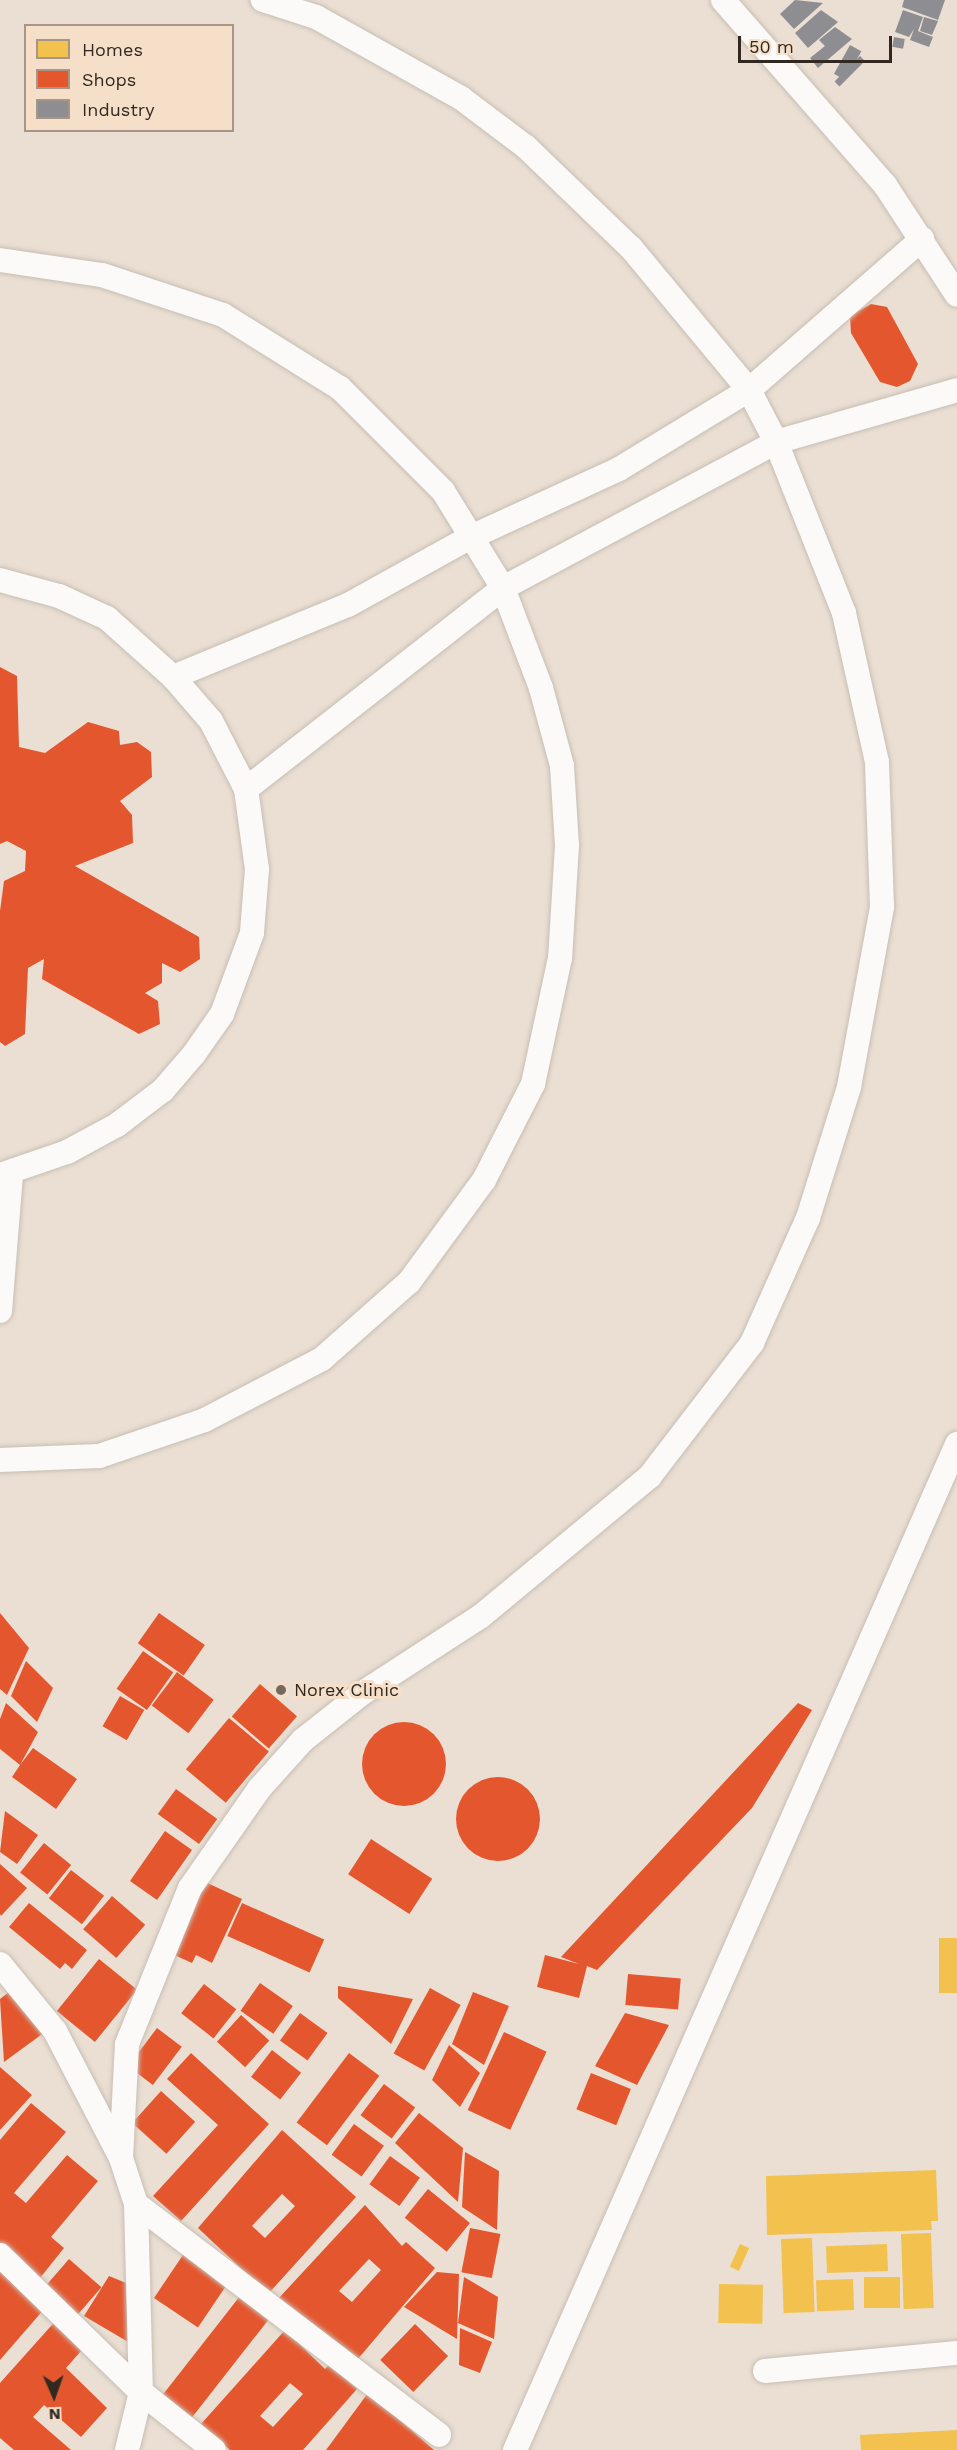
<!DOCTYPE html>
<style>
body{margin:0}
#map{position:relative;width:957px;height:2450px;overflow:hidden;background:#ebdfd3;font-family:"Work Sans",sans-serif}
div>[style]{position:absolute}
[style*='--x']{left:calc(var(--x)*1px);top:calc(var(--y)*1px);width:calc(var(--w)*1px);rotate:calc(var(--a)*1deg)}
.homes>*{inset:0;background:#f2c14e;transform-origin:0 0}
.shops>*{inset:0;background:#e4572e;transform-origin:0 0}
.round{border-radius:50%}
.industry>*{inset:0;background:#8d8d92;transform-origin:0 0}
.roads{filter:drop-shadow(0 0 2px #c7beb4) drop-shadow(0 0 2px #c7beb4)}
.minor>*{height:24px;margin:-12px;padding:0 12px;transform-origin:12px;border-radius:12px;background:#fcfaf8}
.dots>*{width:16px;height:16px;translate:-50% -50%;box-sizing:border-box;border:3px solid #f5dfc9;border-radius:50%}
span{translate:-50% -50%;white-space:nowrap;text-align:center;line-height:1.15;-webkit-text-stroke:6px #f5dfc9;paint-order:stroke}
.poi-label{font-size:18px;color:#312921}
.left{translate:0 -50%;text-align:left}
.legend{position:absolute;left:24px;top:24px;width:210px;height:108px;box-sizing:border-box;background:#f5dfc9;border:2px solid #a79686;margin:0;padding:8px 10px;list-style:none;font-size:18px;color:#312921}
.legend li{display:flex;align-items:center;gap:12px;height:30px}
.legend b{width:30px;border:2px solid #a79686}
.north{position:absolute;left:24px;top:2366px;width:60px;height:60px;-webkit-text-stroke:4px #f5dfc9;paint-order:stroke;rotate:178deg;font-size:16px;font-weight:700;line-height:24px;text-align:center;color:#312921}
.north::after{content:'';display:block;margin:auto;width:21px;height:27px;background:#312921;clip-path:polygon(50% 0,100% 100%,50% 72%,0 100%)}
.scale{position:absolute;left:738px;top:36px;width:154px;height:27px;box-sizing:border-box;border:3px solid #312921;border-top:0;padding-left:8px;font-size:18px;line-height:21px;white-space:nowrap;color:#312921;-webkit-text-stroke:4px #f5dfc9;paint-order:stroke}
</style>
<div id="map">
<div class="homes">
<i style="left:939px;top:1938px;width:18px;height:55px"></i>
<i style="clip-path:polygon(936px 2170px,938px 2221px,931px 2221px,932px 2230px,767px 2235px,766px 2176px)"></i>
<i style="left:931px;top:2233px;width:75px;height:30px;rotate:88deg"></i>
<i style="left:812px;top:2238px;width:74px;height:31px;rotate:88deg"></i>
<i style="left:740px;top:2244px;width:10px;height:25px;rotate:24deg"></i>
<i style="left:887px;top:2244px;width:27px;height:61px;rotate:88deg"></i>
<i style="left:900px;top:2277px;width:31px;height:36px;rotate:90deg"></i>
<i style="left:853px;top:2279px;width:31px;height:37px;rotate:88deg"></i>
<i style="left:719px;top:2284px;width:44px;height:39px;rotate:1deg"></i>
<i style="clip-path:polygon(957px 2430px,957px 2450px,861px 2450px,860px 2435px)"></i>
</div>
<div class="shops">
<i style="clip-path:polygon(871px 304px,887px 307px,918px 364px,910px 381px,897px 387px,880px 382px,851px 333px,850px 316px)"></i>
<i style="clip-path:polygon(0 667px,17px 676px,19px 747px,45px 753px,88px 722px,119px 731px,120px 745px,137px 742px,151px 752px,152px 777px,120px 801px,132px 815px,133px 843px,75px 866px,199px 937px,200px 959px,180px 972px,162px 963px,162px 983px,145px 993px,158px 1001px,160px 1024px,139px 1034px,42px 979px,44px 959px,28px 968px,25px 1034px,5px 1046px,0 1042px,0 911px,4px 881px,25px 871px,26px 851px,7px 841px,0 844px)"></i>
<i style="clip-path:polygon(0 1613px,29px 1648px,7px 1695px,0 1689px)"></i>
<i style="left:159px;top:1613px;width:56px;height:37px;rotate:35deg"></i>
<i style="left:143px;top:1651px;width:37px;height:46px;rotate:35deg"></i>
<i style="clip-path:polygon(26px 1661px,53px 1688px,37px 1722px,11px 1696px)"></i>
<i style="left:177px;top:1672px;width:46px;height:42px;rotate:37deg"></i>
<i style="left:260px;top:1684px;width:49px;height:43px;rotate:41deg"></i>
<i style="left:120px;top:1696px;width:28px;height:35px;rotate:30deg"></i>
<i style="clip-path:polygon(6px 1703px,38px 1732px,20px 1765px,33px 1748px,77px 1779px,56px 1809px,12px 1777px,20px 1765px,0 1749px,0 1719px)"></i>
<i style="clip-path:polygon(798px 1703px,812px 1710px,752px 1808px,597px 1970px,587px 1966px,579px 1998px,537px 1987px,545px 1955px,579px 1964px,561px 1957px)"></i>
<i style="left:229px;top:1718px;width:52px;height:67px;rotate:40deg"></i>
<i class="round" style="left:362px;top:1722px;width:84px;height:84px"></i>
<i class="round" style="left:456px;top:1777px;width:84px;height:84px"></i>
<i style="left:176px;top:1789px;width:51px;height:31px;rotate:36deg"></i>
<i style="clip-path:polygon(5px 1811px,38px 1835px,17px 1864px,0 1852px)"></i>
<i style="left:165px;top:1831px;width:33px;height:61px;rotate:35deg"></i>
<i style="left:371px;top:1839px;width:73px;height:42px;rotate:33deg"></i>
<i style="left:44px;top:1843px;width:35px;height:38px;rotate:39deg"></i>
<i style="clip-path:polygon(0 1864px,27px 1888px,1px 1916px,0 1914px)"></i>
<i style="left:71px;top:1870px;width:42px;height:36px;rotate:38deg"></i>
<i style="clip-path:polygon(203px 1881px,242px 1899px,212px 1963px,196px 1955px,192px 1963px,170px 1953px)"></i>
<i style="left:112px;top:1896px;width:44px;height:44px;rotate:41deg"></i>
<i style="clip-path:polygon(29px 1903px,87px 1950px,72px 1969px,65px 1963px,60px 1969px,9px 1927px)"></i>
<i style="left:242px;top:1903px;width:90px;height:36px;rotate:24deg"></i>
<i style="left:99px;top:1959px;width:49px;height:67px;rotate:39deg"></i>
<i style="left:628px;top:1974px;width:53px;height:31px;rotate:5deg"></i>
<i style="left:260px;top:1983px;width:40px;height:34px;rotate:35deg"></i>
<i style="left:204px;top:1984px;width:41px;height:37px;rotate:38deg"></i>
<i style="clip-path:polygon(338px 1986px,413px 1999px,391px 2044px,338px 1998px)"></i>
<i style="left:430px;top:1988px;width:35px;height:75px;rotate:29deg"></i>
<i style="clip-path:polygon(13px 1989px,45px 2032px,4px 2062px,0 1999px)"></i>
<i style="clip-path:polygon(473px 1992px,509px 2006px,484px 2065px,452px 2044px)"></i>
<i style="left:300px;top:2013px;width:34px;height:34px;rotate:36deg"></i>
<i style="clip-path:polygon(625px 2013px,669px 2025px,637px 2085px,595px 2066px)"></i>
<i style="left:241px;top:2015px;width:38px;height:36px;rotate:42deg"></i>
<i style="left:157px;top:2028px;width:31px;height:48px;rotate:37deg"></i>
<i style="left:504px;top:2032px;width:47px;height:86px;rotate:25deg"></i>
<i style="clip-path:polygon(449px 2045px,480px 2073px,460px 2107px,432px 2080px)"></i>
<i style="left:272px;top:2050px;width:37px;height:34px;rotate:38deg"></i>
<i style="clip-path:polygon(191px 2053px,269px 2124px,181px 2221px,153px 2196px,218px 2125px,167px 2079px)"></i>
<i style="left:349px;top:2053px;width:38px;height:87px;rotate:37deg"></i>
<i style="clip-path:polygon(0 2067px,32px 2095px,0 2130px)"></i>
<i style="left:591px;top:2073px;width:43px;height:39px;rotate:22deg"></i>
<i style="left:384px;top:2084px;width:39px;height:39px;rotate:37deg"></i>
<i style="left:161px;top:2091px;width:46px;height:43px;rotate:42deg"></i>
<i style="clip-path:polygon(31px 2103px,66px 2132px,14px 2193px,26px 2203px,67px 2155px,98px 2181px,51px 2237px,64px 2248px,40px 2278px,0 2244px,0 2140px)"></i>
<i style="clip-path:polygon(419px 2113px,463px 2148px,458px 2202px,395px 2143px)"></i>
<i style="left:354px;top:2124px;width:37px;height:38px;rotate:36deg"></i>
<i style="clip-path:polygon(evenodd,282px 2130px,356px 2197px,268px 2294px,198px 2228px,282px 2130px,282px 2194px,295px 2206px,265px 2238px,252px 2226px,282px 2194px)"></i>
<i style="clip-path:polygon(465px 2152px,499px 2171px,497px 2230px,462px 2207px)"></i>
<i style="left:390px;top:2156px;width:37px;height:35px;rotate:36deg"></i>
<i style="left:428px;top:2189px;width:54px;height:37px;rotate:39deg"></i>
<i style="clip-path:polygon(evenodd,365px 2205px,402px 2246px,406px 2242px,435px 2268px,352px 2366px,278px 2299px,365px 2205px,369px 2259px,381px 2270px,352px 2302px,339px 2291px,369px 2259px)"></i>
<i style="left:470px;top:2228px;width:31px;height:45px;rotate:11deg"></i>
<i style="left:187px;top:2249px;width:53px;height:59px;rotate:34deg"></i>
<i style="left:69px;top:2259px;width:43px;height:38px;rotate:41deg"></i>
<i style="clip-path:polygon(0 2266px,45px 2308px,0 2360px)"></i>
<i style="clip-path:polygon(437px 2272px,459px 2274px,457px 2339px,404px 2307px)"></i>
<i style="clip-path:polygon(109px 2276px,131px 2285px,130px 2343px,84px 2316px)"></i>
<i style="clip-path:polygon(464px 2277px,498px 2297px,494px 2339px,458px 2323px)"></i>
<i style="left:240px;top:2296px;width:37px;height:127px;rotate:38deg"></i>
<i style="clip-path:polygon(59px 2317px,88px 2343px,66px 2368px,107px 2408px,81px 2437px,44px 2405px,33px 2417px,71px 2450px,14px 2450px,0 2438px,0 2383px)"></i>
<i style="left:415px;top:2324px;width:46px;height:50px;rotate:44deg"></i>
<i style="clip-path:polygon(460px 2328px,492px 2342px,480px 2373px,459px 2365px)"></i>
<i style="clip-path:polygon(evenodd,285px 2330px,325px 2369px,329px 2365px,357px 2389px,303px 2450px,230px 2450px,201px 2424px,285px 2330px,290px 2383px,303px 2394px,273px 2427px,260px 2416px,290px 2383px)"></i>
<i style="clip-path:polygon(368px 2393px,370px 2394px,434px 2450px,326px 2450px)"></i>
</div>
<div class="industry">
<i style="clip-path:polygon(795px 0,823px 3px,794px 29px,780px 14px)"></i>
<i style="clip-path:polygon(904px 0,945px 0,938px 20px,902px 7px)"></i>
<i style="clip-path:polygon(821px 10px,838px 22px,808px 48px,795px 33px)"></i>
<i style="clip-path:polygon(903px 10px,923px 17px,918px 31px,933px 37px,929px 47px,910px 40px,914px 29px,909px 37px,895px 32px)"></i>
<i style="clip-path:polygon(924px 17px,938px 21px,932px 35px,920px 31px)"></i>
<i style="clip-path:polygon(835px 27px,852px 39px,818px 68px,810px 58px,825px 46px,819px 40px)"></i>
<i style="left:894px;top:37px;width:11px;height:10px;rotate:10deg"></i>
<i style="left:850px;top:45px;width:13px;height:33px;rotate:29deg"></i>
<i style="left:860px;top:56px;width:7px;height:36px;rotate:45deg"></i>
</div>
<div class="roads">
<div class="minor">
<i style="--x:723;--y:0;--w:246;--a:48.8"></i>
<i style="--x:885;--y:185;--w:131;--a:56.8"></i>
<i style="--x:0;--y:260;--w:103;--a:8.4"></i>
<i style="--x:102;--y:275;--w:127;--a:18.3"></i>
<i style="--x:223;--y:315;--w:138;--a:32"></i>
<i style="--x:340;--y:388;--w:146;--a:45"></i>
<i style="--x:443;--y:491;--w:114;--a:58.3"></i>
<i style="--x:503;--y:588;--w:107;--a:69.2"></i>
<i style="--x:541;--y:688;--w:81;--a:74.9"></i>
<i style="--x:562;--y:766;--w:79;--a:86.4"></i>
<i style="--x:567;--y:845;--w:113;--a:93.5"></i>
<i style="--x:560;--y:958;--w:129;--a:102.1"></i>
<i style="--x:533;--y:1084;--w:108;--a:117"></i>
<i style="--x:484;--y:1180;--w:127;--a:126.3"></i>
<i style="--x:409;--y:1282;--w:116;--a:138.5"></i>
<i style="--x:322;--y:1359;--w:132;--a:152.5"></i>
<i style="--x:205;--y:1420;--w:112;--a:161.2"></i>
<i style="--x:99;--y:1456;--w:99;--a:177.7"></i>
<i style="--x:0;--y:580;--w:61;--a:15.2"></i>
<i style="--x:59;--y:596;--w:53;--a:24.6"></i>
<i style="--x:107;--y:618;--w:89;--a:41.8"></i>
<i style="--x:173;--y:677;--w:58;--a:49.2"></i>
<i style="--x:211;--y:721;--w:76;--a:62.8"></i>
<i style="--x:246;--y:789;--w:81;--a:82.2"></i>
<i style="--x:257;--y:869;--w:64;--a:94.5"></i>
<i style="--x:252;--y:933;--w:86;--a:110.3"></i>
<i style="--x:222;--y:1014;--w:49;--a:125"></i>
<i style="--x:194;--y:1054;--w:48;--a:130.7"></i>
<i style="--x:163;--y:1090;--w:58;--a:142.7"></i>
<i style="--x:117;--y:1125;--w:57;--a:151.6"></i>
<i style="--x:67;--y:1152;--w:71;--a:161.1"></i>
<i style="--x:173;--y:677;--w:189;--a:-22.4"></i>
<i style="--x:348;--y:605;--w:138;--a:-29"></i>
<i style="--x:469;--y:538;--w:165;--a:-24.7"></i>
<i style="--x:619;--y:469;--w:152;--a:-31.3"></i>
<i style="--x:749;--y:390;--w:230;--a:-41.1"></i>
<i style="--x:246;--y:789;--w:326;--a:-38"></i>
<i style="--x:503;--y:588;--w:310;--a:-28.1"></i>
<i style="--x:776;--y:442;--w:188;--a:-16"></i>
<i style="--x:0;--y:1311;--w:137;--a:-85.4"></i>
<i style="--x:0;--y:1964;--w:87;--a:50.6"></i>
<i style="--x:55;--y:2031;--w:143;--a:62.5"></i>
<i style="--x:121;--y:2158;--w:48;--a:71.9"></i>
<i style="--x:136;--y:2204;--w:188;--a:88.5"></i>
<i style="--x:141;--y:2392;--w:60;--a:103.6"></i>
<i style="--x:121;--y:2158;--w:114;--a:-87"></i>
<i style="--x:127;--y:2044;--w:168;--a:-68"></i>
<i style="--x:190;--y:1888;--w:121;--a:-55.1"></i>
<i style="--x:259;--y:1789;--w:66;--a:-48.1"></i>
<i style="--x:303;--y:1740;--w:74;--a:-38.4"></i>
<i style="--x:361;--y:1694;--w:143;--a:-33"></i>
<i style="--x:481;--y:1616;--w:219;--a:-39.6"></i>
<i style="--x:650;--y:1476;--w:168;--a:-52.5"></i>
<i style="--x:752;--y:1343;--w:137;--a:-65.9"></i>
<i style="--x:808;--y:1218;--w:137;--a:-72.6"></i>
<i style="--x:849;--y:1087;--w:183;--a:-79.6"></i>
<i style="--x:882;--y:907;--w:145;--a:-92"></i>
<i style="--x:877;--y:762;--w:153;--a:-102.5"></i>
<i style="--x:844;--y:613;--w:184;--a:-111.7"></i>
<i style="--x:776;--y:442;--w:59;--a:-117.4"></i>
<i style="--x:749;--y:390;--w:185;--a:-129.7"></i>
<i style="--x:631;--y:248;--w:146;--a:-136.1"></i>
<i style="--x:526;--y:147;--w:81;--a:-143"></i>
<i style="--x:461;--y:98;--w:166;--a:-150.8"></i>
<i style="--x:316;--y:17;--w:56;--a:-162.2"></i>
<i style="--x:136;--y:2204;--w:381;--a:37.3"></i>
<i style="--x:0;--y:2255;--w:197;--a:44.2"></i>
<i style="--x:141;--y:2392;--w:93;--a:38.5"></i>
<i style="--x:765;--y:2371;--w:193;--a:-5.4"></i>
<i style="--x:515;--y:2450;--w:1099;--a:-66.28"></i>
</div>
</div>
<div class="dots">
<i style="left:281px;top:1690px;background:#72695f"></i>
</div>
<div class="poi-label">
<span class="left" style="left:294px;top:1690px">Norex Clinic</span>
</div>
<ul class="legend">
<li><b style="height:16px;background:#f2c14e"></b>Homes</li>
<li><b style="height:16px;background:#e4572e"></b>Shops</li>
<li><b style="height:16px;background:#8d8d92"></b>Industry</li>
</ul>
<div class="north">N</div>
<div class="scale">50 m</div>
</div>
